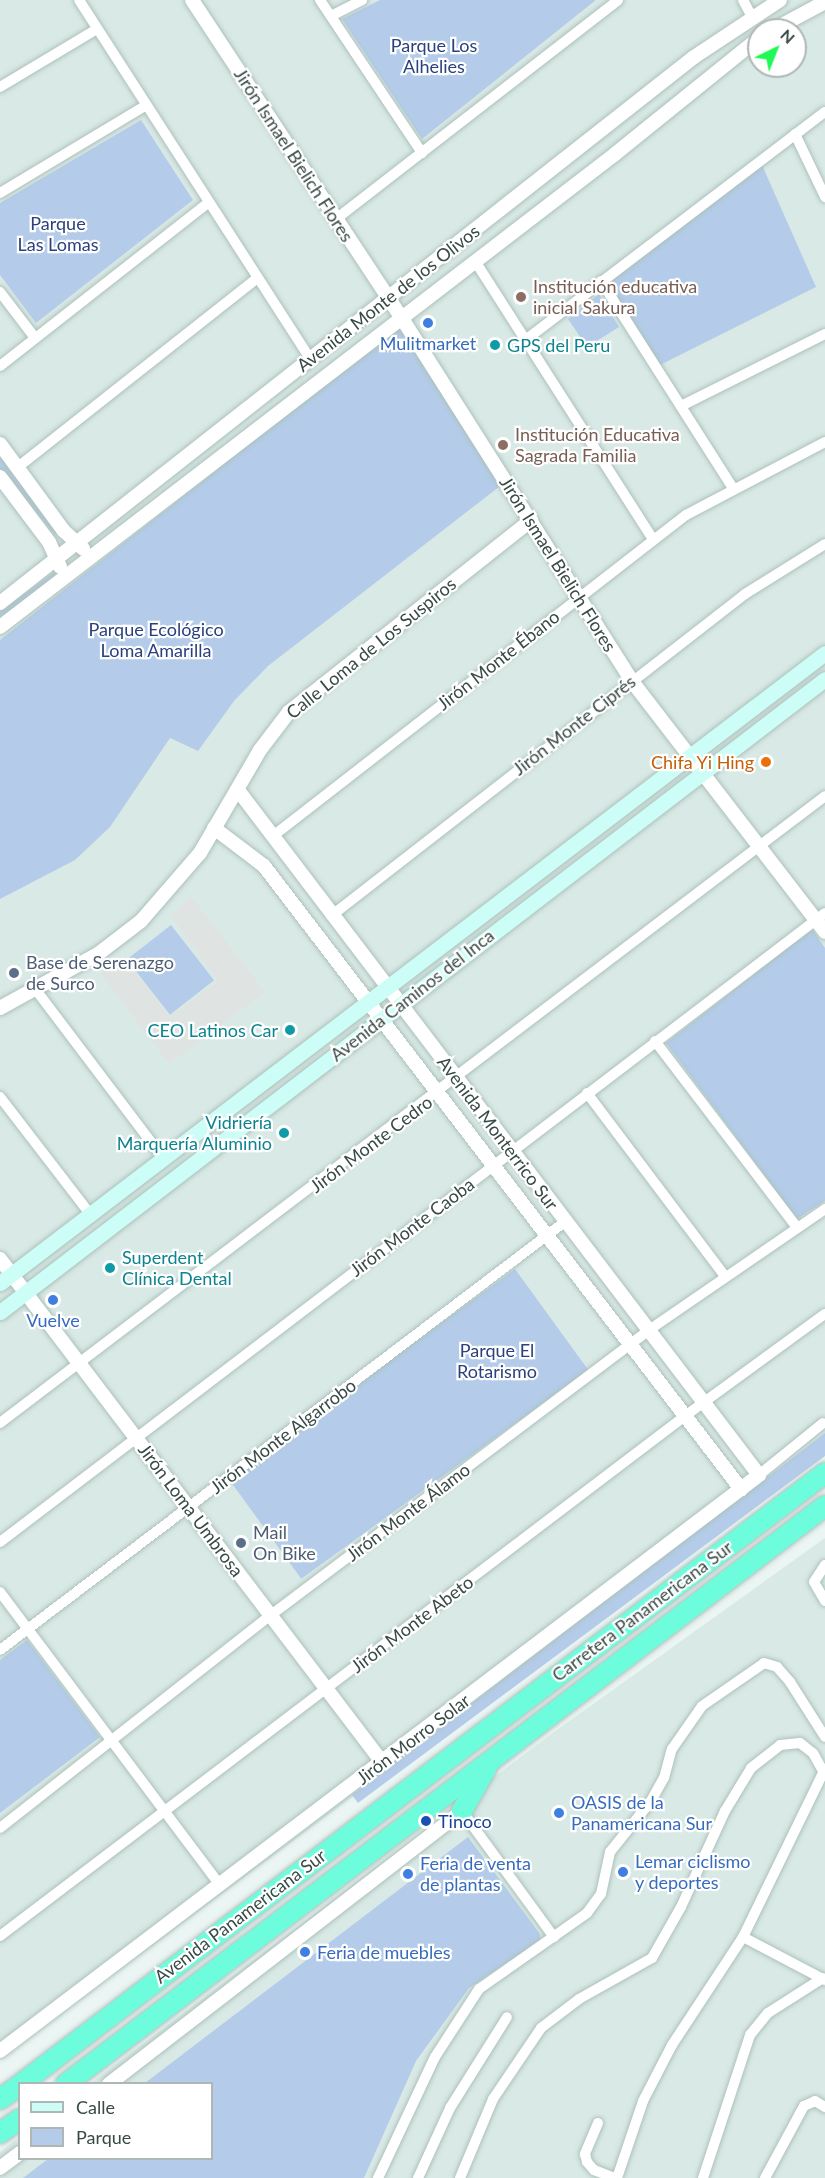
<!DOCTYPE html>
<meta charset="utf-8">
<style>
body{margin:0}
#map{position:relative;width:825px;height:2178px;overflow:hidden;background:#ebf5f3;font-family:Lato,sans-serif}
div>[style]{position:absolute}
[style*='--x']{left:calc(var(--x)*1px);top:calc(var(--y)*1px);width:calc(var(--w)*1px);rotate:calc(var(--a)*1deg)}
.residential>*{inset:0;background:#d9e9e6}
.green>*{inset:0;background:#b4cce9;transform-origin:0 0}
.parking>*{inset:0;background:#dfe4e3}
.roads{filter:drop-shadow(0 0 2px #adc1bc) drop-shadow(0 0 2px #adc1bc)}
.minor>*{height:10px;margin:-5px;padding:0 5px;transform-origin:5px;border-radius:5px;background:#fff}
.tertiary>*{height:14px;margin:-7px;padding:0 7px;transform-origin:7px;border-radius:7px;background:#fff}
.secondary>*{height:15px;margin:-7.5px;padding:0 7.5px;transform-origin:7.5px;border-radius:7.5px;background:#ccfef7}
.motorway>*{height:20px;margin:-10px;padding:0 10px;transform-origin:10px;border-radius:10px;background:#6efddc}
.dots>*{width:16px;height:16px;translate:-50% -50%;box-sizing:border-box;border:3px solid #fff;border-radius:50%}
span{translate:-50% -50%;white-space:nowrap;text-align:center;line-height:1.15;-webkit-text-stroke:4.5px #fff;paint-order:stroke}
.park-label{font-size:18px;color:#2b417d}
.street-label{font-size:18px;color:#384a45}
.education-label{font-size:18px;color:#785e54}
.left{translate:0 -50%;text-align:left}
.shop-label{font-size:18px;color:#366cbe}
.culture-label{font-size:18px;color:#0d838f}
.right{translate:-100% -50%;text-align:right}
.food-label{font-size:18px;color:#c56008}
.service-label{font-size:18px;color:#4e5e75}
.transit-label{font-size:18px;color:#164399}
.legend{position:absolute;left:18px;top:2082px;width:195px;height:78px;box-sizing:border-box;background:#fff;border:2px solid #afb7b5;margin:0;padding:8px 10px;list-style:none;font-size:18px;color:#384a45}
.legend li{display:flex;align-items:center;gap:12px;height:30px}
.legend b{width:30px;border:2px solid #afb7b5}
.north{position:absolute;left:747px;top:18px;width:60px;height:60px;box-sizing:border-box;background:#fff;border:2px solid #afb7b5;border-radius:50%;rotate:43deg;font-size:16px;font-weight:700;line-height:24px;text-align:center;color:#384a45}
.north::after{content:'';display:block;margin:auto;width:21px;height:27px;background:#1ef955;clip-path:polygon(50% 0,100% 100%,50% 72%,0 100%)}
</style>
<div id="map">
<div class="residential">
<i style="clip-path:polygon(evenodd,0 0,825px 0,825px 1446px,0 2059px,0 0,759px 30px,795px 30px,795px 66px,759px 66px,759px 30px)"></i>
<i style="clip-path:polygon(825px 1538px,825px 2178px,0 2178px,0 2152px,19px 2137px,20px 2158px,212px 2158px,212px 2084px,91px 2083px,554px 1732px)"></i>
</div>
<div class="green">
<i style="clip-path:polygon(380px 0,596px 0,422px 139px,342px 19px)"></i>
<i style="clip-path:polygon(141px 120px,193px 200px,36px 323px,0 275px,0 203px)"></i>
<i style="clip-path:polygon(762px 165px,816px 287px,660px 365px,607px 282px)"></i>
<i style="clip-path:polygon(599px 294px,619px 327px,587px 347px,568px 319px)"></i>
<i style="clip-path:polygon(401px 325px,504px 483px,268px 666px,234px 701px,198px 751px,170px 738px,110px 827px,75px 860px,0 899px,0 640px)"></i>
<i style="clip-path:polygon(0 452px,59px 529px,55px 534px,0 473px)"></i>
<i style="clip-path:polygon(56px 571px,53px 578px,0 620px,0 611px)"></i>
<i style="left:171px;top:925px;width:70px;height:56px;rotate:52deg"></i>
<i style="clip-path:polygon(812px 929px,825px 948px,825px 1201px,797px 1219px,666px 1043px)"></i>
<i style="left:515px;top:1269px;width:125px;height:355px;rotate:54deg"></i>
<i style="clip-path:polygon(825px 1433px,825px 1456px,358px 1803px,352px 1795px)"></i>
<i style="clip-path:polygon(27px 1640px,100px 1737px,0 1813px,0 1660px)"></i>
<i style="clip-path:polygon(468px 1837px,540px 1934px,540px 1941px,469px 1988px,416px 2061px,364px 2178px,23px 2178px,48px 2159px,212px 2158px,212px 2084px,145px 2083px)"></i>
</div>
<div class="parking">
<i style="clip-path:polygon(191px 896px,265px 992px,169px 1064px,100px 973px,124px 957px,170px 1017px,218px 981px,171px 916px)"></i>
</div>
<div class="roads">
<div class="minor">
<i style="--x:79;--y:0;--w:427;--a:57.2"></i>
<i style="--x:320;--y:0;--w:184;--a:56.3"></i>
<i style="--x:743;--y:0;--w:19;--a:62"></i>
<i style="--x:331;--y:16;--w:35;--a:-27"></i>
<i style="--x:0;--y:87;--w:113;--a:-30.9"></i>
<i style="--x:795;--y:134;--w:70;--a:64.5"></i>
<i style="--x:0;--y:193;--w:169;--a:-31"></i>
<i style="--x:336;--y:219;--w:357;--a:-37.8"></i>
<i style="--x:475;--y:261;--w:330;--a:57.4"></i>
<i style="--x:601;--y:281;--w:246;--a:57.5"></i>
<i style="--x:0;--y:292;--w:58;--a:52.7"></i>
<i style="--x:528;--y:338;--w:373;--a:-37.3"></i>
<i style="--x:0;--y:366;--w:264;--a:-38.1"></i>
<i style="--x:681;--y:406;--w:161;--a:-26.6"></i>
<i style="--x:18;--y:467;--w:303;--a:-38.3"></i>
<i style="--x:273;--y:836;--w:523;--a:-37.86"></i>
<i style="--x:686;--y:515;--w:157;--a:-27.7"></i>
<i style="--x:331;--y:916;--w:524;--a:-37.87"></i>
<i style="--x:745;--y:594;--w:94;--a:-32"></i>
<i style="--x:36;--y:990;--w:211;--a:52.9"></i>
<i style="--x:655;--y:1041;--w:233;--a:52.7"></i>
<i style="--x:587;--y:1093;--w:229;--a:53"></i>
<i style="--x:0;--y:1097;--w:148;--a:52.4"></i>
<i style="--x:0;--y:1423;--w:1036;--a:-37.23"></i>
<i style="--x:759;--y:1475;--w:82;--a:-39.1"></i>
<i style="--x:0;--y:1542;--w:1037;--a:-37.32"></i>
<i style="--x:825;--y:1565;--w:20;--a:123"></i>
<i style="--x:814;--y:1582;--w:22;--a:60"></i>
<i style="--x:0;--y:1592;--w:366;--a:53.1"></i>
<i style="--x:0;--y:1650;--w:710;--a:-37.16"></i>
<i style="--x:462;--y:1811;--w:156;--a:53.9"></i>
<i style="--x:0;--y:1828;--w:345;--a:-38.2"></i>
<i style="--x:271;--y:1615;--w:473;--a:-37"></i>
<i style="--x:649;--y:1330;--w:214;--a:-34.5"></i>
<i style="--x:0;--y:1936;--w:860;--a:-37.2"></i>
<i style="--x:685;--y:1416;--w:173;--a:-36.1"></i>
<i style="--x:743;--y:1937;--w:93;--a:27.7"></i>
<i style="--x:598;--y:2123;--w:34;--a:113"></i>
<i style="--x:585;--y:2154;--w:8;--a:76"></i>
<i style="--x:587;--y:2162;--w:11;--a:49"></i>
<i style="--x:594;--y:2170;--w:22;--a:21"></i>
<i style="--x:378;--y:2178;--w:134;--a:-64.8"></i>
<i style="--x:435;--y:2057;--w:81;--a:-57.1"></i>
<i style="--x:479;--y:1989;--w:132;--a:-35.1"></i>
<i style="--x:587;--y:1913;--w:24;--a:-54"></i>
<i style="--x:601;--y:1894;--w:43;--a:-77.9"></i>
<i style="--x:610;--y:1852;--w:65;--a:-51.2"></i>
<i style="--x:651;--y:1801;--w:26;--a:-61"></i>
<i style="--x:664;--y:1778;--w:30;--a:-75"></i>
<i style="--x:672;--y:1749;--w:52;--a:-55.1"></i>
<i style="--x:702;--y:1706;--w:75;--a:-34.7"></i>
<i style="--x:764;--y:1663;--w:14;--a:17"></i>
<i style="--x:777;--y:1667;--w:20;--a:49"></i>
<i style="--x:790;--y:1682;--w:65;--a:57.5"></i>
<i style="--x:418;--y:2178;--w:77;--a:-65.4"></i>
<i style="--x:450;--y:2108;--w:107;--a:-57.9"></i>
<i style="--x:460;--y:2178;--w:86;--a:-67.3"></i>
<i style="--x:493;--y:2099;--w:86;--a:-55.9"></i>
<i style="--x:541;--y:2028;--w:48;--a:-37.3"></i>
<i style="--x:579;--y:1999;--w:84;--a:-29.3"></i>
<i style="--x:652;--y:1958;--w:59;--a:-60.4"></i>
<i style="--x:681;--y:1907;--w:106;--a:-65.4"></i>
<i style="--x:725;--y:1811;--w:50;--a:-58.8"></i>
<i style="--x:751;--y:1768;--w:37;--a:-38"></i>
<i style="--x:780;--y:1745;--w:20;--a:-6"></i>
<i style="--x:800;--y:1743;--w:16;--a:38"></i>
<i style="--x:813;--y:1753;--w:25;--a:61"></i>
<i style="--x:617;--y:2178;--w:81;--a:-71.3"></i>
<i style="--x:643;--y:2101;--w:63;--a:-62.6"></i>
<i style="--x:672;--y:2045;--w:129;--a:-56.7"></i>
<i style="--x:743;--y:1937;--w:185;--a:-64"></i>
<i style="--x:703;--y:2178;--w:151;--a:-71.8"></i>
<i style="--x:750;--y:2035;--w:28;--a:-51"></i>
<i style="--x:768;--y:2013;--w:65;--a:-32.5"></i>
<i style="--x:765;--y:2178;--w:82;--a:-61.6"></i>
<i style="--x:804;--y:2106;--w:12;--a:-24"></i>
<i style="--x:815;--y:2101;--w:12;--a:31"></i>
</div>
<div class="tertiary">
<i style="--x:192;--y:0;--w:380;--a:56.6"></i>
<i style="--x:401;--y:317;--w:430;--a:57.6"></i>
<i style="--x:631;--y:680;--w:318;--a:52.4"></i>
<i style="--x:773;--y:30;--w:59;--a:-28.3"></i>
<i style="--x:0;--y:444;--w:108;--a:53.7"></i>
<i style="--x:64;--y:531;--w:26;--a:43"></i>
<i style="--x:0;--y:477;--w:81;--a:53"></i>
<i style="--x:49;--y:542;--w:27;--a:66"></i>
<i style="--x:0;--y:603;--w:883;--a:-38.19"></i>
<i style="--x:694;--y:57;--w:103;--a:-33.5"></i>
<i style="--x:0;--y:627;--w:776;--a:-37.56"></i>
<i style="--x:615;--y:154;--w:185;--a:-38.9"></i>
<i style="--x:214;--y:828;--w:63;--a:37.2"></i>
<i style="--x:264;--y:866;--w:785;--a:52.56"></i>
<i style="--x:0;--y:1008;--w:112;--a:-28.9"></i>
<i style="--x:98;--y:954;--w:54;--a:-37.5"></i>
<i style="--x:141;--y:921;--w:90;--a:-49.1"></i>
<i style="--x:200;--y:853;--w:119;--a:-59.8"></i>
<i style="--x:260;--y:750;--w:48;--a:-52.7"></i>
<i style="--x:289;--y:712;--w:309;--a:-38.4"></i>
<i style="--x:0;--y:1259;--w:632;--a:52.79"></i>
<i style="--x:0;--y:2051;--w:953;--a:-37.19"></i>
<i style="--x:759;--y:1475;--w:861;--a:-127.26"></i>
<i style="--x:109;--y:2084;--w:446;--a:-37.7"></i>
<i style="--x:0;--y:2168;--w:25;--a:-37"></i>
</div>
<div class="secondary">
<i style="--x:0;--y:1283;--w:1038;--a:-37.37"></i>
<i style="--x:0;--y:1312;--w:1040;--a:-37.5"></i>
</div>
<div class="motorway">
<i style="--x:462;--y:1811;--w:51;--a:-60.4"></i>
<i style="--x:21;--y:2084;--w:1010;--a:-37.23"></i>
<i style="--x:66;--y:2084;--w:954;--a:-37.29"></i>
<i style="--x:0;--y:2099;--w:24;--a:-35"></i>
<i style="--x:0;--y:2133;--w:24;--a:-35"></i>
</div>
</div>
<div class="dots">
<i style="left:521px;top:297px;background:#8d6e63"></i>
<i style="left:428px;top:323px;background:#3f7fe0"></i>
<i style="left:495px;top:345px;background:#0f9aa8"></i>
<i style="left:503px;top:445px;background:#8d6e63"></i>
<i style="left:766px;top:762px;background:#e8710a"></i>
<i style="left:14px;top:973px;background:#5c6f8a"></i>
<i style="left:290px;top:1030px;background:#0f9aa8"></i>
<i style="left:284px;top:1133px;background:#0f9aa8"></i>
<i style="left:110px;top:1268px;background:#0f9aa8"></i>
<i style="left:53px;top:1300px;background:#3f7fe0"></i>
<i style="left:241px;top:1543px;background:#5c6f8a"></i>
<i style="left:559px;top:1813px;background:#3f7fe0"></i>
<i style="left:426px;top:1821px;background:#1a4fb4"></i>
<i style="left:623px;top:1872px;background:#3f7fe0"></i>
<i style="left:408px;top:1874px;background:#3f7fe0"></i>
<i style="left:305px;top:1952px;background:#3f7fe0"></i>
</div>
<div class="park-label">
<span style="left:434px;top:56px">Parque Los<br>Alhelies</span>
<span style="left:58px;top:234px">Parque<br>Las Lomas</span>
<span style="left:156px;top:640px">Parque Ecológico<br>Loma Amarilla</span>
<span style="left:497px;top:1361px">Parque El<br>Rotarismo</span>
</div>
<div class="street-label">
<span style="left:294px;top:155px;rotate:57deg">Jirón Ismael Bielich Flores</span>
<span style="left:388px;top:298px;rotate:-38deg">Avenida Monte de los Olivos</span>
<span style="left:558px;top:564px;rotate:58deg">Jirón Ismael Bielich Flores</span>
<span style="left:371px;top:648px;rotate:-39deg">Calle Loma de Los Suspiros</span>
<span style="left:498px;top:660px;rotate:-38deg">Jirón Monte Ébano</span>
<span style="left:574px;top:725px;rotate:-38deg">Jirón Monte Ciprés</span>
<span style="left:412px;top:995px;rotate:-38deg">Avenida Caminos del Inca</span>
<span style="left:498px;top:1133px;rotate:53deg">Avenida Monterrico Sur</span>
<span style="left:371px;top:1144px;rotate:-37deg">Jirón Monte Cedro</span>
<span style="left:412px;top:1227px;rotate:-37deg">Jirón Monte Caoba</span>
<span style="left:283px;top:1436px;rotate:-37deg">Jirón Monte Algarrobo</span>
<span style="left:191px;top:1510px;rotate:53deg">Jirón Loma Umbrosa</span>
<span style="left:408px;top:1512px;rotate:-37deg">Jirón Monte Álamo</span>
<span style="left:642px;top:1611px;rotate:-37deg">Carretera Panamericana Sur</span>
<span style="left:412px;top:1624px;rotate:-37deg">Jirón Monte Abeto</span>
<span style="left:413px;top:1739px;rotate:-37deg">Jirón Morro Solar</span>
<span style="left:240px;top:1916px;rotate:-37deg">Avenida Panamericana Sur</span>
</div>
<div class="education-label">
<span class="left" style="left:533px;top:297px">Institución educativa<br>inicial Sakura</span>
<span class="left" style="left:515px;top:445px">Institución Educativa<br>Sagrada Familia</span>
</div>
<div class="shop-label">
<span style="left:428px;top:343px">Mulitmarket</span>
<span style="left:53px;top:1320px">Vuelve</span>
<span class="left" style="left:571px;top:1813px">OASIS de la<br>Panamericana Sur</span>
<span class="left" style="left:635px;top:1872px">Lemar ciclismo<br>y deportes</span>
<span class="left" style="left:420px;top:1874px">Feria de venta<br>de plantas</span>
<span class="left" style="left:317px;top:1952px">Feria de muebles</span>
</div>
<div class="culture-label">
<span class="left" style="left:507px;top:345px">GPS del Peru</span>
<span class="right" style="left:278px;top:1030px">CEO Latinos Car</span>
<span class="right" style="left:272px;top:1133px">Vidriería<br>Marquería Aluminio</span>
<span class="left" style="left:122px;top:1268px">Superdent<br>Clínica Dental</span>
</div>
<div class="food-label">
<span class="right" style="left:754px;top:762px">Chifa Yi Hing</span>
</div>
<div class="service-label">
<span class="left" style="left:26px;top:973px">Base de Serenazgo<br>de Surco</span>
<span class="left" style="left:253px;top:1543px">Mail<br>On Bike</span>
</div>
<div class="transit-label">
<span class="left" style="left:438px;top:1821px">Tinoco</span>
</div>
<ul class="legend">
<li><b style="height:8px;background:#ccfef7"></b>Calle</li>
<li><b style="height:16px;background:#b4cce9"></b>Parque</li>
</ul>
<div class="north">N</div>
</div>
